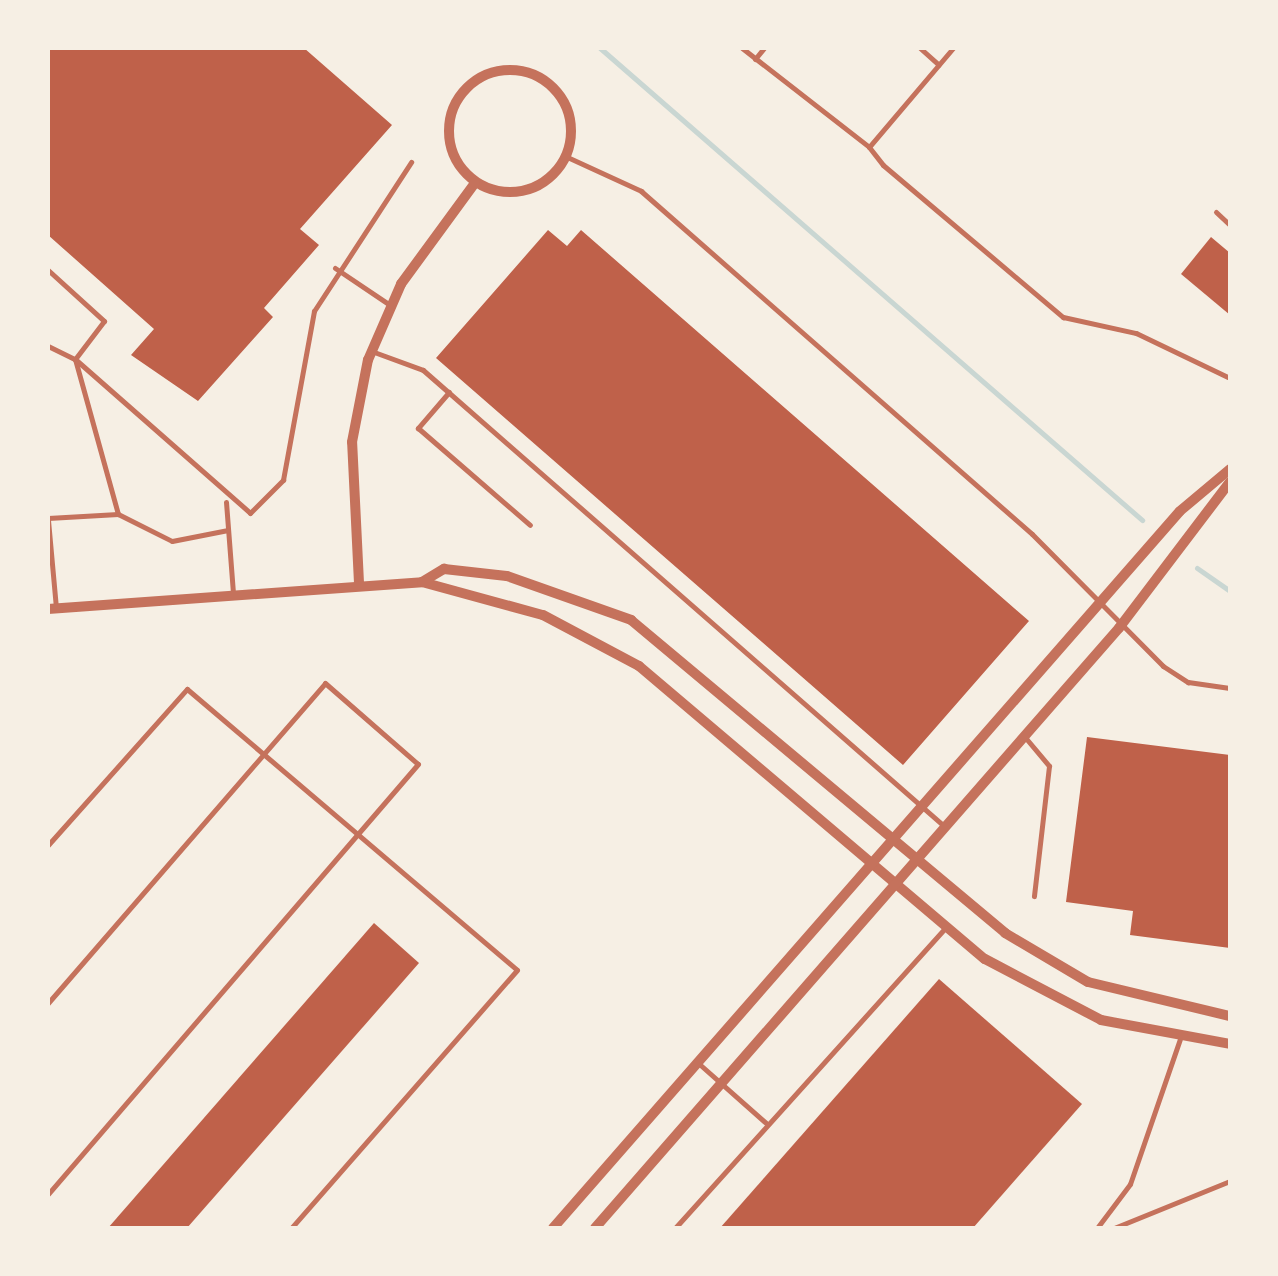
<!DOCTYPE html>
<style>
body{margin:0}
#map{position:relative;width:1278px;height:1276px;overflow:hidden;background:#f6efe4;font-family:"Open Sans",sans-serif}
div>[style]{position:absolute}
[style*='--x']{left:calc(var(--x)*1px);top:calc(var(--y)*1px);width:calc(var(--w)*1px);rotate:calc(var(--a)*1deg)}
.stream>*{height:5px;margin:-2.5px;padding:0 2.5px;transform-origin:2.5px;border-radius:2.5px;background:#c9d6d2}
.building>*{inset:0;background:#bf614a}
.service>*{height:5px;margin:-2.5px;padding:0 2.5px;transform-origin:2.5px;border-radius:2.5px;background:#c5725c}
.minor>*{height:10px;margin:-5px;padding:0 5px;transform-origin:5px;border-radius:5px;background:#c5725c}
.minor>.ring{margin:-5px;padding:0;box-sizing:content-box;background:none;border:10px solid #c5725c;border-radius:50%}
span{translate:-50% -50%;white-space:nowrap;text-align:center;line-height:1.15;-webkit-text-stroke:10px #f6efe4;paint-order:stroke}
.frame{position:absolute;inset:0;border:50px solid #f6efe4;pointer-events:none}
</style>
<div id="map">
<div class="stream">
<i style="--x:600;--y:48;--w:719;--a:41.05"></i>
<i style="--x:1197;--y:568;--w:40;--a:34.9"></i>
</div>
<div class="building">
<i style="clip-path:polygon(48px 48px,304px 48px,392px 125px,300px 229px,319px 245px,264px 308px,273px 317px,198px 401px,131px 355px,154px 329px,48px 235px)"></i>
<i style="clip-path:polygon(548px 230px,567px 246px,581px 230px,1029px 621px,903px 765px,436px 358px)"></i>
<i style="clip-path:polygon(1211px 237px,1230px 253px,1230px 315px,1181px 274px)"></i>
<i style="clip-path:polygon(1087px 737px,1230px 755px,1230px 948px,1130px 935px,1133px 911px,1066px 902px)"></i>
<i style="clip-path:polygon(374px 923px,419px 963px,187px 1228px,108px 1228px)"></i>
<i style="clip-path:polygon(939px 979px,1082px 1104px,973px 1228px,720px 1228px)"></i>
</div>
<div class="service">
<i style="--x:742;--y:48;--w:161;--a:37.9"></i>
<i style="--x:920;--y:48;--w:25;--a:42"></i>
<i style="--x:953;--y:48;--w:130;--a:130.3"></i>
<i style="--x:869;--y:147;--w:23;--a:52"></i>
<i style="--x:883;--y:165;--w:236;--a:40.2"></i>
<i style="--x:1063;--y:317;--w:75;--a:12.4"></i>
<i style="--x:1136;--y:333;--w:104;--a:25.6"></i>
<i style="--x:755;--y:59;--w:14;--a:-51"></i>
<i style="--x:565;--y:156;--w:84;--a:24.7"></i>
<i style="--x:641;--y:191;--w:520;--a:41.26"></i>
<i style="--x:1032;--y:534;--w:186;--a:45.2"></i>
<i style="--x:1163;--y:666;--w:30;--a:33"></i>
<i style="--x:1188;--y:682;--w:42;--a:8.1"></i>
<i style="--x:1216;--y:212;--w:19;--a:43"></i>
<i style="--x:335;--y:268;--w:66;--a:33.9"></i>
<i style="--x:48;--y:270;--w:76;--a:42.3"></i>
<i style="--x:104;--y:321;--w:48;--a:127.3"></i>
<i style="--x:75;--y:359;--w:233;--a:41.3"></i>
<i style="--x:250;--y:513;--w:47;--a:-45"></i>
<i style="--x:283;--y:480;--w:172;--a:-79.6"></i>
<i style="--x:314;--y:311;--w:178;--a:-56.9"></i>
<i style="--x:48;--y:346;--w:30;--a:26"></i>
<i style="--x:75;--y:359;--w:161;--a:74.5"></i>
<i style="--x:374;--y:352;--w:52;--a:20.2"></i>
<i style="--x:423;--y:370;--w:691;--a:41.19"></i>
<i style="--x:449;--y:392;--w:48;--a:130.7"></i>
<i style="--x:418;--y:428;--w:148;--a:40.9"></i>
<i style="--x:226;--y:502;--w:92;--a:85.6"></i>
<i style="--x:48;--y:518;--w:70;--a:-3.3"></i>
<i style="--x:118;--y:514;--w:60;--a:26.6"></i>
<i style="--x:172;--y:541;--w:57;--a:-11.1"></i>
<i style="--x:48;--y:520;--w:88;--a:84.8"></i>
<i style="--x:1024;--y:736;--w:39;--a:50"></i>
<i style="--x:1049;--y:766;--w:131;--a:96.6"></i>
<i style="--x:48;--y:845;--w:209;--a:-48.3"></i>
<i style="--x:187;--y:689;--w:433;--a:40.4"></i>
<i style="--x:517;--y:970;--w:343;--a:131.2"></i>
<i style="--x:48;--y:1003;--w:423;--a:-49.1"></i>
<i style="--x:325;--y:683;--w:123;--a:41.1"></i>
<i style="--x:418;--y:764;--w:567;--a:130.71"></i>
<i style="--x:697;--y:1062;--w:92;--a:41.5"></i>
<i style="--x:675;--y:1228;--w:401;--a:-48"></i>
<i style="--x:1097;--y:1228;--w:55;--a:-53.1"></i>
<i style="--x:1130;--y:1184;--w:153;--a:-71"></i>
<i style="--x:1114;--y:1228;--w:125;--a:-22.1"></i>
</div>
<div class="minor">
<i class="ring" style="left:449px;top:70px;width:112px;height:112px"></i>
<i style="--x:422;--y:582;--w:26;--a:-31"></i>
<i style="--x:444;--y:569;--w:63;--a:6.3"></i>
<i style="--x:507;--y:576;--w:132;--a:19.5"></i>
<i style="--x:631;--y:620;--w:488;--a:39.9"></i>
<i style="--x:1005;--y:933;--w:96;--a:30.6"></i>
<i style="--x:1088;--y:982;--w:146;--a:13.5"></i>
<i style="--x:359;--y:583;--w:141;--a:-92.8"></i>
<i style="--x:352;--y:442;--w:84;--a:-79"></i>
<i style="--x:368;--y:360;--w:83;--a:-66.5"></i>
<i style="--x:401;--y:284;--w:125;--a:-53.8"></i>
<i style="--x:48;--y:609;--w:375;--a:-4.1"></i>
<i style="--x:422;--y:582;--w:125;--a:15.3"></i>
<i style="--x:543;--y:615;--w:109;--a:28"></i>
<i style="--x:639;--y:666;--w:453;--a:40.3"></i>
<i style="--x:985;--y:959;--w:131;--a:27.7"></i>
<i style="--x:1101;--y:1020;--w:131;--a:10.5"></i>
<i style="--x:553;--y:1228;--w:952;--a:-48.83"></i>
<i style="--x:1180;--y:511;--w:65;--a:-40"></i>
<i style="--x:595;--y:1228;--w:797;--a:-48.87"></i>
<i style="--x:1119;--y:628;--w:183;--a:-52.8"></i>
</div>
<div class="frame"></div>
</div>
